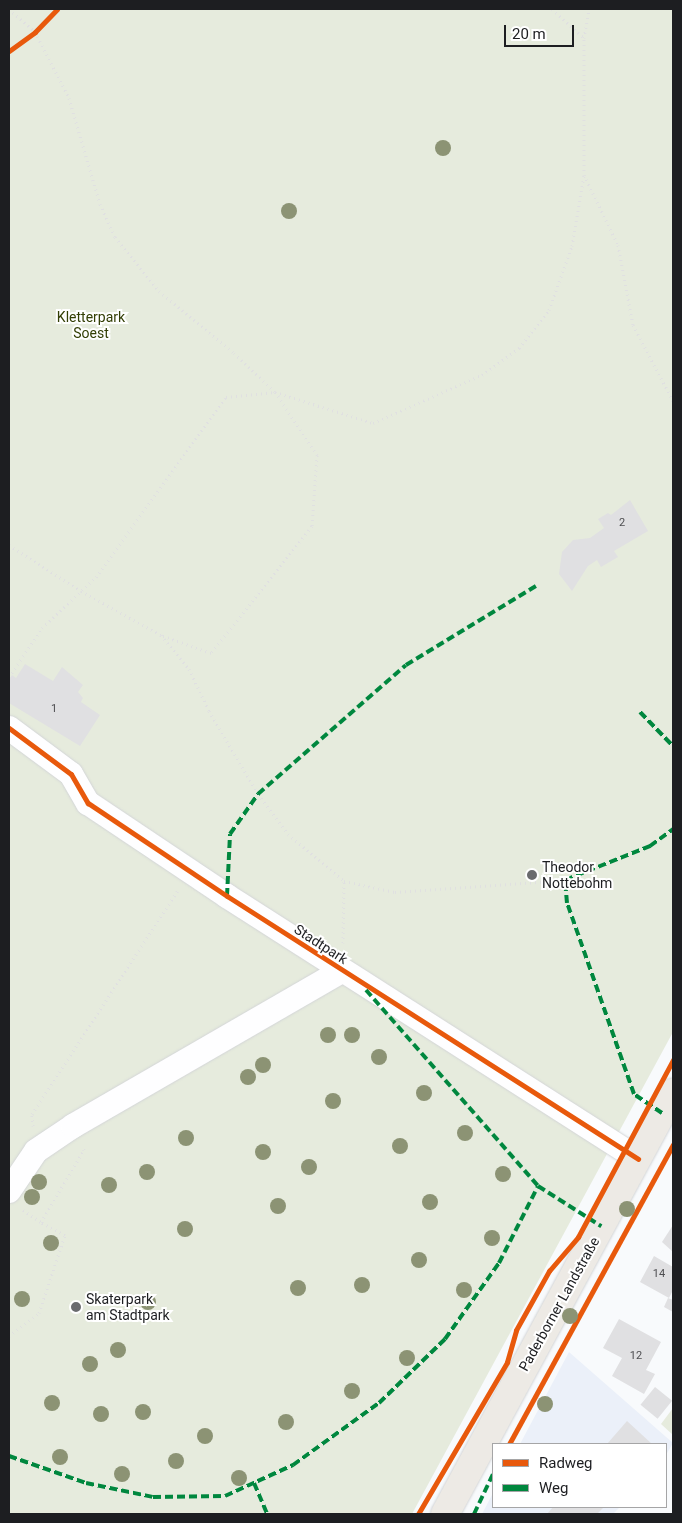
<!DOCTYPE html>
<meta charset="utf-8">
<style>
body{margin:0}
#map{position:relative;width:682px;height:1523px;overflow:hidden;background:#f8fafc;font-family:Roboto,sans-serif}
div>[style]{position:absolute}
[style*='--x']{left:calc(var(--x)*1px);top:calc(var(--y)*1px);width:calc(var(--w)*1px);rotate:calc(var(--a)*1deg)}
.built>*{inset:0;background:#ebf0f9}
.green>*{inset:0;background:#e6ebdd}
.building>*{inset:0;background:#e0e0e2;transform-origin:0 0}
.path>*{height:3px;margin-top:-1.5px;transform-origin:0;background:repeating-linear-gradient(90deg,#e0e0e1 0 1px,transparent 0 5px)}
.roads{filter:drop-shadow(0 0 1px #d3d5d7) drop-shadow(0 0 1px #d3d5d7)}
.minor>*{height:24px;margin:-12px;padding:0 12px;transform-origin:12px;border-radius:12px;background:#fefeff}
.primary>*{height:28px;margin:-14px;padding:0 14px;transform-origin:14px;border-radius:14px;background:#edeae5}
.quiet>*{height:4px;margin-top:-2px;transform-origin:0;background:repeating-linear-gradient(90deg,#00873e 0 8px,transparent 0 12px)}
.cycleway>*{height:5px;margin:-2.5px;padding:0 2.5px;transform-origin:2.5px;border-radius:2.5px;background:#e8590c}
.trees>*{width:16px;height:16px;margin:-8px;border-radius:50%;background:#8c9374}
.dots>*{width:14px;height:14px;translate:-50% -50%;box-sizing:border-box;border:2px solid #fff;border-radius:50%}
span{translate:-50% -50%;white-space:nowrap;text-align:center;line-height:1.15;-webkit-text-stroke:4px #fff;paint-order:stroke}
.number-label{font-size:11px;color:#4e4e51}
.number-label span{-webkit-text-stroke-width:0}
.park-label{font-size:14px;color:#333f05}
.poi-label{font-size:14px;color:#1d1e21}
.left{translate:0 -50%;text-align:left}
.street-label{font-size:14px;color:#1d1e21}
.frame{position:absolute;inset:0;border:10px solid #1d1e21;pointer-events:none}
.legend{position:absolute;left:492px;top:1443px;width:175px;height:65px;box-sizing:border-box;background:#fff;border:1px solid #a5a5a6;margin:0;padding:6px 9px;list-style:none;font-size:15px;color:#1d1e21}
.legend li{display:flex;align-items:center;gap:10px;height:25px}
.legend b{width:25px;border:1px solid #a5a5a6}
.scale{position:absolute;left:504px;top:25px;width:70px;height:22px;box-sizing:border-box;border:2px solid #1d1e21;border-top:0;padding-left:6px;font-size:15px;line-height:18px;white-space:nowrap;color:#1d1e21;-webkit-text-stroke:4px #fff;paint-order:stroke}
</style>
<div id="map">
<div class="built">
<i style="clip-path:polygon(569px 1352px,673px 1443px,666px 1455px,666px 1444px,520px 1444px)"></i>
<i style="clip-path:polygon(493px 1493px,493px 1507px,620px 1507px,613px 1514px,482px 1514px)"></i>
</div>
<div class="green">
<i style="clip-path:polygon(9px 9px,673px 9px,673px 1032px,412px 1514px,9px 1514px)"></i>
<i style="clip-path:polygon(673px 1408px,673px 1435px,661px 1424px)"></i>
</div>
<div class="building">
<i style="clip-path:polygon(630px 500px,648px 531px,614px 551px,618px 557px,601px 567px,597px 560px,588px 566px,572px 591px,559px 574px,562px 552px,573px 540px,590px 538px,604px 528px,598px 519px,608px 513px,611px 515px)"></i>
<i style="clip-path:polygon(25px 664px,53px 681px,62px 667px,83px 685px,78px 692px,83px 698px,81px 702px,100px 715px,80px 746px,9px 703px,9px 680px,12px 675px,16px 678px)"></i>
<i style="clip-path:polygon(673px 1225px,673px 1252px,662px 1242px)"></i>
<i style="clip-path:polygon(654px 1256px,673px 1267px,673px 1290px,669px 1298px,640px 1282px)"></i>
<i style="clip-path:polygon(668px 1298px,673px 1300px,673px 1312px,664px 1307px)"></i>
<i style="clip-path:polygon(619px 1319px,661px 1342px,646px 1370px,655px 1374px,644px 1394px,612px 1376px,622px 1358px,603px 1348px)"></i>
<i style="left:655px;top:1387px;width:22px;height:23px;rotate:39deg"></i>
<i style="clip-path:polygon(627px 1421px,652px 1444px,607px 1444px)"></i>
<i style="clip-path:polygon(553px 1507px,604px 1507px,597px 1514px,547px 1514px)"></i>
</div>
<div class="path">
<i style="--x:9;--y:9;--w:35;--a:41"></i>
<i style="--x:35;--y:32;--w:74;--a:62.7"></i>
<i style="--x:69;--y:98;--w:110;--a:73.7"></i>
<i style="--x:100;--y:204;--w:36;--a:66"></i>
<i style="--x:115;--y:237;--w:70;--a:50.8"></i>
<i style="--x:159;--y:291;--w:97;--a:39.6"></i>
<i style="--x:234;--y:353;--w:57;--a:43.6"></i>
<i style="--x:275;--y:392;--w:76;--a:56.3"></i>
<i style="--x:317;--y:455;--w:71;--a:94"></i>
<i style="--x:312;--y:526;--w:162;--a:128.5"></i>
<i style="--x:211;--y:653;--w:53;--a:-160.2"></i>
<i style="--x:552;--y:9;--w:43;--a:42.2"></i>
<i style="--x:9;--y:51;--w:32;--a:-36"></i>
<i style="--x:35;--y:32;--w:32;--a:-46"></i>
<i style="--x:584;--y:175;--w:78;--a:64.1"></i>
<i style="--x:618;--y:245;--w:81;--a:79.4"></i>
<i style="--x:633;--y:325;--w:86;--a:62.2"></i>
<i style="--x:9;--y:545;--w:85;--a:32.6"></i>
<i style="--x:81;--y:591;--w:91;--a:28.8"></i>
<i style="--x:161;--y:635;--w:44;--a:50.5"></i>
<i style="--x:189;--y:669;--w:47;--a:64.5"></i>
<i style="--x:209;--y:711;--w:96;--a:59.4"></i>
<i style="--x:258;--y:794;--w:50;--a:53.1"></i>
<i style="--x:288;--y:834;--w:73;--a:40"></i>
<i style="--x:344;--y:881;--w:52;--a:12.2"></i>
<i style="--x:395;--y:892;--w:170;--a:-4"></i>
<i style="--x:9;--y:677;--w:59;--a:-56"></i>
<i style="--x:42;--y:628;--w:74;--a:-43.4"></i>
<i style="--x:96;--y:577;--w:222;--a:-54.2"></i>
<i style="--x:226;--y:397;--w:49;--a:-5.8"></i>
<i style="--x:275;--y:392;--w:103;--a:17.6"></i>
<i style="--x:373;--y:423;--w:119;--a:-23.8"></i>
<i style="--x:482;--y:375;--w:46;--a:-36.1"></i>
<i style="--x:519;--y:348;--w:48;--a:-51.7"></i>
<i style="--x:549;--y:310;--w:68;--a:-70.2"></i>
<i style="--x:572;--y:246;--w:72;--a:-80.4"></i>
<i style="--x:584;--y:175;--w:137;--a:-90"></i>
<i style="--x:584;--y:38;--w:29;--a:-80"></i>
<i style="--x:343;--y:943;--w:62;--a:-89.1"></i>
<i style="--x:33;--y:1126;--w:12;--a:-95"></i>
<i style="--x:32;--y:1114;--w:267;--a:-56.9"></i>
<i style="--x:23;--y:1210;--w:22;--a:34"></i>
<i style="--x:9;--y:1336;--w:38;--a:-37"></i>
<i style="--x:39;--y:1313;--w:82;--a:-71.6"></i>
<i style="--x:65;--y:1235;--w:27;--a:-152"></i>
<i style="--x:41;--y:1222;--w:84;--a:-59.2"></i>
<i style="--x:84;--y:1150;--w:3;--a:-108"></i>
</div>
<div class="roads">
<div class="minor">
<i style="--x:9;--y:728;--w:77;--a:36.6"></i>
<i style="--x:71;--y:774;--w:34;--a:60"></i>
<i style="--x:88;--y:803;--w:167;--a:33.8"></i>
<i style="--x:227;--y:896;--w:488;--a:32.6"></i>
<i style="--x:9;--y:1191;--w:48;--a:-56"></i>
<i style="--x:36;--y:1151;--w:45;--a:-34"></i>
<i style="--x:73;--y:1126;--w:310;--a:-30"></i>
</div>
<div class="primary">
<i style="--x:445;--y:1514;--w:479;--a:-61.6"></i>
</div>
</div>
<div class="quiet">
<i style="--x:640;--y:712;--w:47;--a:45.9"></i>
<i style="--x:227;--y:896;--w:62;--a:-87.2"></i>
<i style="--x:230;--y:834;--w:49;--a:-55"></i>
<i style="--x:258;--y:794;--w:196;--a:-41.1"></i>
<i style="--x:406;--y:665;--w:152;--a:-31.3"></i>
<i style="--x:366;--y:990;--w:261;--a:48.7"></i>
<i style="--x:538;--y:1186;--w:75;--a:32.4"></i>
<i style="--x:662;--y:1113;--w:34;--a:-146"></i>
<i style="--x:634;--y:1094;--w:202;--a:-109.3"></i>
<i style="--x:567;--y:903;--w:23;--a:-95"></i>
<i style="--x:565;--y:880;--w:92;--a:-21.8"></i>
<i style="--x:650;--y:846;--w:29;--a:-36"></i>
<i style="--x:9;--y:1456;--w:82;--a:19.3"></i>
<i style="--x:86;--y:1483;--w:68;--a:11.8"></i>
<i style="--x:153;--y:1497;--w:72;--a:-0.8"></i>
<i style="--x:225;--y:1496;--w:75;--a:-24.5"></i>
<i style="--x:293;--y:1465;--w:106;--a:-35.8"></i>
<i style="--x:379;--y:1403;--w:92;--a:-44.1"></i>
<i style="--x:445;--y:1339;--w:93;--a:-54.6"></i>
<i style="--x:499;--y:1263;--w:86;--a:-63.1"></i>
<i style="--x:254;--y:1483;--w:34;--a:67"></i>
<i style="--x:474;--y:1514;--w:44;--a:-64.6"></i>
</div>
<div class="cycleway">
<i style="--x:9;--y:51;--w:32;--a:-36"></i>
<i style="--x:35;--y:32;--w:32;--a:-46"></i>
<i style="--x:9;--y:728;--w:77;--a:36.6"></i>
<i style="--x:71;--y:774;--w:34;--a:60"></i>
<i style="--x:88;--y:803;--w:167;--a:33.8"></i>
<i style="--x:227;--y:896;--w:488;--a:32.6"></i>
<i style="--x:509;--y:1444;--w:341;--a:-61.3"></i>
<i style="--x:418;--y:1514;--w:176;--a:-59.6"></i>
<i style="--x:507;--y:1362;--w:33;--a:-74"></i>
<i style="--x:516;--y:1330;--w:68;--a:-60.8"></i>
<i style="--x:549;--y:1271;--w:45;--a:-49.5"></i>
<i style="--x:578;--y:1237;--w:201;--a:-61.8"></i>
</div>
<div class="trees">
<i style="left:443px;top:148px"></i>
<i style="left:289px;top:211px"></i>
<i style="left:328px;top:1035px"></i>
<i style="left:352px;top:1035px"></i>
<i style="left:379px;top:1057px"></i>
<i style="left:263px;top:1065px"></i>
<i style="left:248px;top:1077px"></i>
<i style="left:424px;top:1093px"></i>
<i style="left:333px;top:1101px"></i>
<i style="left:465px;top:1133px"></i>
<i style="left:186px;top:1138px"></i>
<i style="left:400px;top:1146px"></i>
<i style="left:263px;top:1152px"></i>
<i style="left:309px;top:1167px"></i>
<i style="left:147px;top:1172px"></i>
<i style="left:503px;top:1174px"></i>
<i style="left:39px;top:1182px"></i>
<i style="left:109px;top:1185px"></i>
<i style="left:32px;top:1197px"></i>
<i style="left:430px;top:1202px"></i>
<i style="left:278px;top:1206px"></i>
<i style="left:627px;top:1209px"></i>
<i style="left:185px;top:1229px"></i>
<i style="left:492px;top:1238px"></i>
<i style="left:51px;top:1243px"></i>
<i style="left:419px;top:1260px"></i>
<i style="left:362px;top:1285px"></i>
<i style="left:298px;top:1288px"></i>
<i style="left:464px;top:1290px"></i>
<i style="left:22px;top:1299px"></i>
<i style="left:148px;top:1302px"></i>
<i style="left:570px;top:1316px"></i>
<i style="left:118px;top:1350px"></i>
<i style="left:407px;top:1358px"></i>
<i style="left:90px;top:1364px"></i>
<i style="left:352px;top:1391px"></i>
<i style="left:52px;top:1403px"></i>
<i style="left:545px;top:1404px"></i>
<i style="left:143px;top:1412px"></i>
<i style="left:101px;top:1414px"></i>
<i style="left:286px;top:1422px"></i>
<i style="left:205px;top:1436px"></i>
<i style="left:60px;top:1457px"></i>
<i style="left:176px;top:1461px"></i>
<i style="left:122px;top:1474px"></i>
<i style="left:239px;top:1478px"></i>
</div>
<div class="dots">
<i style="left:532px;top:875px;background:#6a6b6e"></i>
<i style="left:76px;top:1307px;background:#6a6b6e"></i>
</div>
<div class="number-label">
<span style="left:622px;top:523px">2</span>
<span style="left:54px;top:709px">1</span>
<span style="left:659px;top:1274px">14</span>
<span style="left:636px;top:1356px">12</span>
</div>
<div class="park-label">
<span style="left:91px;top:325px">Kletterpark<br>Soest</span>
</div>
<div class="poi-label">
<span class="left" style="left:542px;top:875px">Theodor<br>Nottebohm</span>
<span class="left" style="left:86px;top:1307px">Skaterpark<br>am Stadtpark</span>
</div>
<div class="street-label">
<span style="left:321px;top:944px;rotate:33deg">Stadtpark</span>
<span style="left:559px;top:1304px;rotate:-61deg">Paderborner Landstraße</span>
</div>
<div class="frame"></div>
<ul class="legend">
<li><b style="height:6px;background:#e8590c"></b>Radweg</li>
<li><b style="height:6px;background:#00873e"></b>Weg</li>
</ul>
<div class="scale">20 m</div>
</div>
